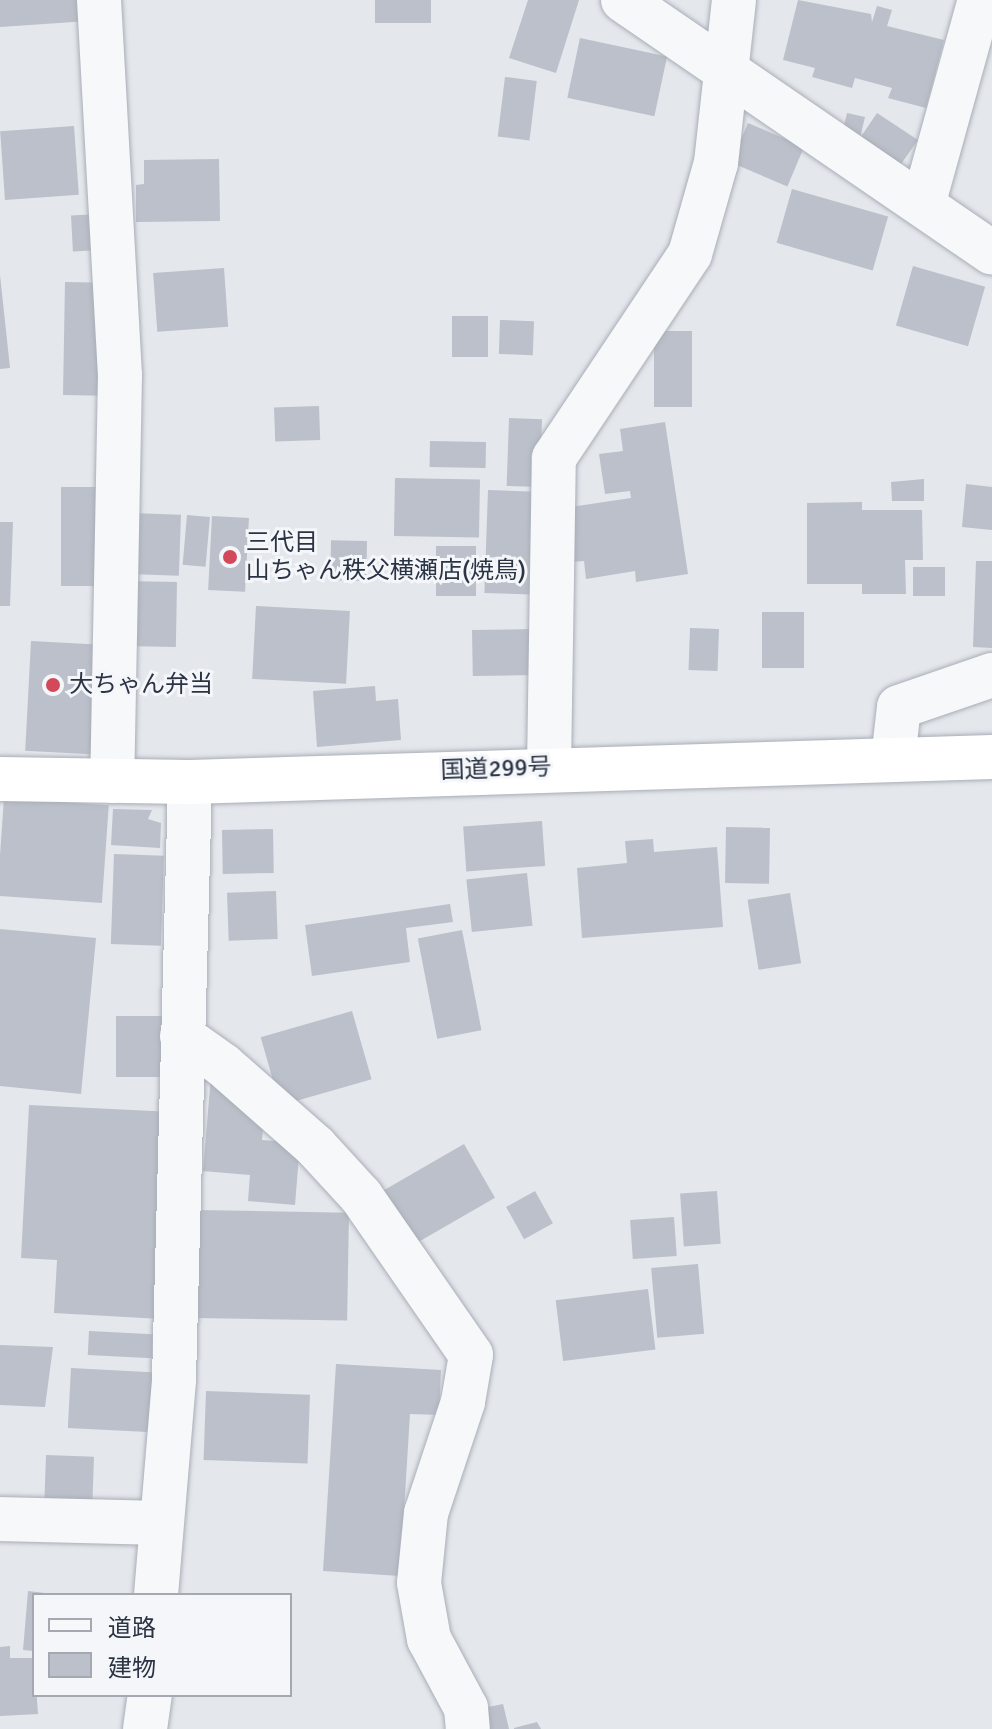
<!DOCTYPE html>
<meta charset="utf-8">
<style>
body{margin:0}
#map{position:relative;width:992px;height:1729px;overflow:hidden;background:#e4e7ec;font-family:Signika,"Noto Sans JP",sans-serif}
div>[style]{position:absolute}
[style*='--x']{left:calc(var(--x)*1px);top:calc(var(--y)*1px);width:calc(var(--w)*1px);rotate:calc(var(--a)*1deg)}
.building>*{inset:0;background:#bbc0ca;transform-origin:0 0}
.roads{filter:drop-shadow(0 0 2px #a9aeb7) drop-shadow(0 0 2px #a9aeb7)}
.minor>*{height:44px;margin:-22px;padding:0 22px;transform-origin:22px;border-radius:22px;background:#f7f8fa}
.highway>*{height:44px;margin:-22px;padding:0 22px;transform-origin:22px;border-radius:22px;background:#fff}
.dots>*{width:22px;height:22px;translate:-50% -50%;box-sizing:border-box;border:4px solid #f4f6f9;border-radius:50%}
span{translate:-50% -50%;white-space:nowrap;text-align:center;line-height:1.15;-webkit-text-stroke:6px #f4f6f9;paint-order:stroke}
.poi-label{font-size:24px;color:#2b3445}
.left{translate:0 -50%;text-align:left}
.street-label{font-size:24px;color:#2b3445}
.legend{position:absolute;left:32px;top:1593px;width:260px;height:104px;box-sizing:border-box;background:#f4f6f9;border:2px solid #a4a8b1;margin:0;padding:10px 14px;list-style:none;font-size:24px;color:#2b3445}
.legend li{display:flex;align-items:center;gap:16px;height:40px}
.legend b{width:40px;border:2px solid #a4a8b1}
</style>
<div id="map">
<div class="building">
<i style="clip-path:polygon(0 0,87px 0,88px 21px,0 27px)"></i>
<i style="left:375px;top:0;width:56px;height:23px"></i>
<i style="clip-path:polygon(528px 0,579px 0,556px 73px,509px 58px)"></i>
<i style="clip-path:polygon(798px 0,871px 14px,872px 22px,877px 6px,892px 10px,887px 26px,944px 40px,926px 108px,888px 98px,892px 88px,855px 78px,852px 88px,812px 77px,815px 68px,783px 60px)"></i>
<i style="left:580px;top:38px;width:89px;height:61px;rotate:12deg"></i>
<i style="left:505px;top:77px;width:32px;height:60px;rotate:7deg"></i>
<i style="clip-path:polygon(847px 113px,865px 117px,860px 138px,877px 113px,918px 140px,894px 174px,842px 134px)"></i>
<i style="left:748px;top:123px;width:61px;height:43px;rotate:23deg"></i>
<i style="left:74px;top:126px;width:69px;height:74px;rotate:86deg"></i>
<i style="clip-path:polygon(219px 159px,220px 221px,136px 222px,136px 185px,144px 184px,144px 160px)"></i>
<i style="left:792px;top:189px;width:100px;height:56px;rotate:16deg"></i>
<i style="left:99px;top:214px;width:36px;height:28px;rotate:87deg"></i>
<i style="left:913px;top:266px;width:75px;height:62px;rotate:16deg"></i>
<i style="left:224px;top:268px;width:59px;height:71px;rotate:86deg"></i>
<i style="clip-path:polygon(0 275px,10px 368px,0 369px)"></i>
<i style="left:65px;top:282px;width:41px;height:113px;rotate:1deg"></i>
<i style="left:488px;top:316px;width:41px;height:36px;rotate:90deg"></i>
<i style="left:500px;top:320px;width:34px;height:34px;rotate:2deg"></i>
<i style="left:692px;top:331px;width:76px;height:38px;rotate:90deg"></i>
<i style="left:319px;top:406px;width:34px;height:45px;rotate:88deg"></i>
<i style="left:509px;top:418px;width:33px;height:68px;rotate:2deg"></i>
<i style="clip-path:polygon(665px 422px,688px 574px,636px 582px,635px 571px,586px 579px,584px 561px,572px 562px,564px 508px,631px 498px,630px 491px,605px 494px,599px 454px,623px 451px,620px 429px)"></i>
<i style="left:430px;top:441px;width:56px;height:26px;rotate:1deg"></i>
<i style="left:395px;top:478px;width:85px;height:58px;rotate:1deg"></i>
<i style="clip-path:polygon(924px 479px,924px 501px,892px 501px,891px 482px)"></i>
<i style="clip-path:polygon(966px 484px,992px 487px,992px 530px,962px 527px)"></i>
<i style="left:61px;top:487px;width:54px;height:99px"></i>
<i style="left:488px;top:490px;width:47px;height:103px;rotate:2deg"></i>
<i style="clip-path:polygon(862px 502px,862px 510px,922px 510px,923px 560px,905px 560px,906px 594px,862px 594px,862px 584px,807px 584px,807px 503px)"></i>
<i style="left:131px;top:513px;width:50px;height:61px;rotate:2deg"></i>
<i style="left:187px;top:515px;width:23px;height:50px;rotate:5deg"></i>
<i style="left:212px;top:516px;width:37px;height:74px;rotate:3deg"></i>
<i style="clip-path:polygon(0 522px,13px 522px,10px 606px,0 606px)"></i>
<i style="left:367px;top:541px;width:40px;height:36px;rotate:91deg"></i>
<i style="left:436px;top:546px;width:40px;height:50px"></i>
<i style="clip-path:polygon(976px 561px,992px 561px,992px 648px,973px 647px)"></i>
<i style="left:913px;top:567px;width:32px;height:29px"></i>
<i style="left:125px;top:581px;width:52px;height:65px;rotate:1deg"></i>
<i style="left:256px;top:606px;width:94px;height:73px;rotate:3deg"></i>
<i style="left:762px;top:612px;width:42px;height:56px"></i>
<i style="left:690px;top:628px;width:29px;height:42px;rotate:2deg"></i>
<i style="left:532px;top:629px;width:46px;height:60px;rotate:89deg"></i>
<i style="left:31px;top:641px;width:71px;height:110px;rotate:3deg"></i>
<i style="clip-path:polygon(375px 686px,376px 701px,398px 699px,401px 740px,317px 747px,313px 691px)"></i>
<i style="left:4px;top:798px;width:105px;height:98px;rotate:4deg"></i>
<i style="clip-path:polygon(113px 809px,152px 810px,148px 819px,161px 823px,160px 848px,111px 845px)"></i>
<i style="left:542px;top:821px;width:45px;height:79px;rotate:86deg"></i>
<i style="left:726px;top:827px;width:44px;height:56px;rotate:1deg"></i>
<i style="left:273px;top:829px;width:44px;height:51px;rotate:89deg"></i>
<i style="clip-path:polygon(653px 839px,654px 852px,717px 847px,723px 927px,582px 938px,577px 868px,627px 863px,625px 841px)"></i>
<i style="left:114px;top:854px;width:50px;height:90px;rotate:2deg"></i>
<i style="left:527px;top:873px;width:53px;height:61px;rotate:84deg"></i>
<i style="left:276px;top:891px;width:48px;height:49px;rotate:88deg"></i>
<i style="left:790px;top:893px;width:71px;height:43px;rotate:81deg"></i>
<i style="clip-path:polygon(450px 904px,453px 922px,406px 928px,410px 962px,312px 976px,305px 925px)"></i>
<i style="clip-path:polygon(0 929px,96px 938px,81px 1094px,0 1086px)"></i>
<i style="left:462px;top:930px;width:102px;height:45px;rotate:79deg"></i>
<i style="left:352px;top:1011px;width:71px;height:95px;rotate:74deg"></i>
<i style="left:116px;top:1016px;width:46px;height:61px"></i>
<i style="clip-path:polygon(212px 1064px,264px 1120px,262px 1140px,300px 1143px,295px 1205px,248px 1201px,250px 1175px,203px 1171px)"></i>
<i style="clip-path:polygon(29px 1105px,173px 1112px,161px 1319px,54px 1313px,57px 1260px,21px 1258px)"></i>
<i style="left:464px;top:1144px;width:62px;height:96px;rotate:60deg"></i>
<i style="left:535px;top:1191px;width:37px;height:33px;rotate:61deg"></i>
<i style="left:717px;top:1191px;width:53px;height:37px;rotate:86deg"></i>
<i style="left:198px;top:1210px;width:151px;height:108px;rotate:1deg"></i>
<i style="left:674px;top:1217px;width:39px;height:44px;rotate:86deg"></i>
<i style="left:698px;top:1264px;width:70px;height:47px;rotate:85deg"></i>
<i style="left:648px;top:1289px;width:61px;height:93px;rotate:83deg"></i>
<i style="left:89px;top:1331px;width:64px;height:24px;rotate:3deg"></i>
<i style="clip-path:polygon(0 1345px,53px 1347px,45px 1407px,0 1405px)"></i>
<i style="clip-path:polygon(336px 1364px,441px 1370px,439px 1415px,410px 1414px,400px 1576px,323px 1571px)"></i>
<i style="left:71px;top:1368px;width:85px;height:60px;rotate:3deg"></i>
<i style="left:206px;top:1391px;width:104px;height:69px;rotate:2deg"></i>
<i style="left:46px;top:1455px;width:48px;height:52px;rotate:2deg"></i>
<i style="clip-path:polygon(28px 1591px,45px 1593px,34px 1595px,34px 1651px,23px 1650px)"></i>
<i style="clip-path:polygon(10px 1646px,10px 1658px,34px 1658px,38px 1714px,0 1716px,0 1647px)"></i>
<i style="clip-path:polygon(503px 1704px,509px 1729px,476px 1729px,474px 1710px)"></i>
<i style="clip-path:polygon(537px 1722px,541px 1729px,514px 1729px,514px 1728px)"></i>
</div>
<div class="roads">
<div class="minor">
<i style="--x:99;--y:0;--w:376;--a:86.8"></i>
<i style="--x:120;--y:375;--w:406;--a:91.1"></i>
<i style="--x:623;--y:0;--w:447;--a:34.4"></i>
<i style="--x:923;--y:205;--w:213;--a:-74.5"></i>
<i style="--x:893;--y:759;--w:52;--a:-83.4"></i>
<i style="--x:899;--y:707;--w:98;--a:-19"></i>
<i style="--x:549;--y:767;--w:309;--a:-89.1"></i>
<i style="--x:554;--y:458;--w:245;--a:-56.3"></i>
<i style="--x:690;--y:254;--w:95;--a:-74.1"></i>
<i style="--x:716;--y:163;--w:164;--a:-83.7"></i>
<i style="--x:182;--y:1036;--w:50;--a:35.3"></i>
<i style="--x:223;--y:1065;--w:123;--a:41.4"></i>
<i style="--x:315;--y:1146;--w:68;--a:47.4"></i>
<i style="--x:361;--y:1196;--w:193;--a:55.3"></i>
<i style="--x:471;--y:1355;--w:48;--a:99.7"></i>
<i style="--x:463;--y:1402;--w:117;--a:108.4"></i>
<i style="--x:426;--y:1513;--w:70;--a:95.7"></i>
<i style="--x:419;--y:1583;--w:57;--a:79.9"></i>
<i style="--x:429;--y:1639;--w:78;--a:61.8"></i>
<i style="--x:466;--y:1708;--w:21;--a:85"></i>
<i style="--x:0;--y:1519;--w:161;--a:1.4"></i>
<i style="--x:156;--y:1595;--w:217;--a:-85.2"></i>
<i style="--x:174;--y:1379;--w:597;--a:-88.46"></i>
<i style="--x:145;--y:1729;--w:34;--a:-82"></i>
</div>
<div class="highway">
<i style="--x:0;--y:779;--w:190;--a:0.9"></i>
<i style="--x:190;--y:782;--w:802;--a:-1.79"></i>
</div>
</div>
<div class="dots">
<i style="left:230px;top:557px;background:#d1495b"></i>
<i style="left:53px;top:685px;background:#d1495b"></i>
</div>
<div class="poi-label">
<span class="left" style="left:246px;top:557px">三代目<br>山ちゃん秩父横瀬店(焼鳥)</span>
<span class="left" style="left:69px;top:685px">大ちゃん弁当</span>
</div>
<div class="street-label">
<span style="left:496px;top:769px;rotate:-2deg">国道299号</span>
</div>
<ul class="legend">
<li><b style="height:10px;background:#f7f8fa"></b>道路</li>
<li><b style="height:22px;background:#bbc0ca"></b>建物</li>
</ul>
</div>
